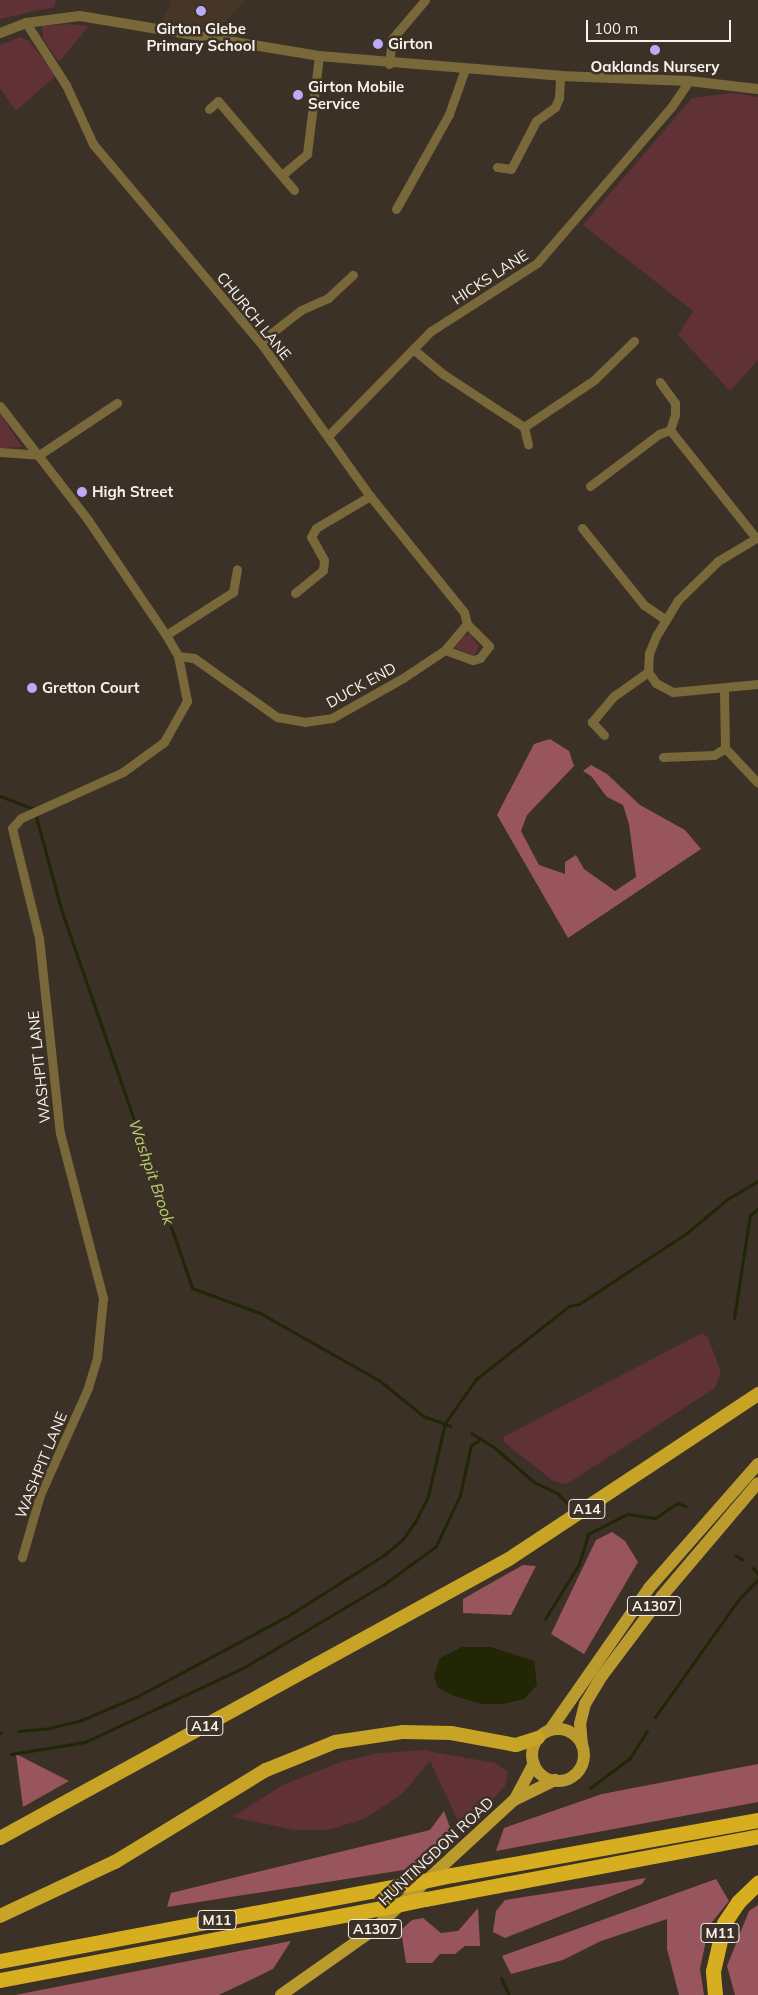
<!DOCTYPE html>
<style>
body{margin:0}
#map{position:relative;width:758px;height:1995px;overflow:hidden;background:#3b3127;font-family:Mulish,sans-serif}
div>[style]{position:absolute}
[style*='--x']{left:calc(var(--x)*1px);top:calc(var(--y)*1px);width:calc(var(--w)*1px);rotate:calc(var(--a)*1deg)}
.built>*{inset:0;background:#463628}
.green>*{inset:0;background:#603137}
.forest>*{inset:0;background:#99555e}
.water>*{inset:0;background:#212604}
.stream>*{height:3px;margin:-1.5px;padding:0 1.5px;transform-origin:1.5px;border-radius:1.5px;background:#212604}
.minor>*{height:9px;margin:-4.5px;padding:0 4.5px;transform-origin:4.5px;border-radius:4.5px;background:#78683a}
.tertiary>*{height:10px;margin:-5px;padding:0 5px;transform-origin:5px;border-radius:5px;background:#78683a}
.primary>*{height:12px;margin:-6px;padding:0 6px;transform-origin:6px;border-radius:6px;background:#bb9a2e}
.primary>.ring{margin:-6px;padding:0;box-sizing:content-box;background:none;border:12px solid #bb9a2e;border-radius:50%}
.trunk>*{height:14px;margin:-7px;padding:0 7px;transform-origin:7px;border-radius:7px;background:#c8a426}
.motorway>*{height:15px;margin:-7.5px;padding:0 7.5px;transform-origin:7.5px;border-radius:7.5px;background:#d6ae1f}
.motorway-bridge>*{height:15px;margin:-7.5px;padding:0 7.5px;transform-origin:7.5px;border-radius:7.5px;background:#d6ae1f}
.dots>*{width:14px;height:14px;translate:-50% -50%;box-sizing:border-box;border:2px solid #3b3127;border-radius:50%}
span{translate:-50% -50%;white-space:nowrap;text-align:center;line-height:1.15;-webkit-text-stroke:5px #3b3127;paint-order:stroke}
.shield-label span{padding:1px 4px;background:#3b3127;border:1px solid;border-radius:4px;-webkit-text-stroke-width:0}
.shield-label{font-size:14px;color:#f9f2ec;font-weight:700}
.poi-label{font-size:15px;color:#f9f2ec;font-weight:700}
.left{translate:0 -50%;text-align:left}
.street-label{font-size:15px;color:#f9f2ec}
.water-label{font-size:16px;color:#bccd70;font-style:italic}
.scale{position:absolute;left:586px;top:20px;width:145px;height:22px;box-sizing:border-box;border:2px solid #f9f2ec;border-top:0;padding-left:6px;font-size:15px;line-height:18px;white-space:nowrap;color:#f9f2ec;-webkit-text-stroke:4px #3b3127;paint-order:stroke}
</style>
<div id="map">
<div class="built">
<i style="clip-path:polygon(169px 0,245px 0,217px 31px,162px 20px,171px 3px)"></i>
</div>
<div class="green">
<i style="clip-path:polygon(0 0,56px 0,54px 7px,0 19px)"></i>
<i style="clip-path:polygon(65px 24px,89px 26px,59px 62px,43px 39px,42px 26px)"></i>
<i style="clip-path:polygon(20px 37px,29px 41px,54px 73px,53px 78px,16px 111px,0 88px,0 45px)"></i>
<i style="clip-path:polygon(732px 93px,758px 97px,758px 360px,730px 391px,678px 335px,693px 311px,583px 225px,692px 98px)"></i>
<i style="clip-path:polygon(0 414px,22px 447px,0 448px)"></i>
<i style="clip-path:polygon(470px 634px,479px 647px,474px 656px,455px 648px,463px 636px)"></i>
<i style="clip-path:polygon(702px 1333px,708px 1337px,721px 1373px,715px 1388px,567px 1484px,553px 1481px,504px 1442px,503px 1437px)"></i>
<i style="clip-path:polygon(423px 1750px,495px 1763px,508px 1772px,505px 1786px,483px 1810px,459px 1823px,430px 1761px,402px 1794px,364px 1819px,328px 1830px,295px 1830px,232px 1817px,283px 1785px,340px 1762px,379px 1753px)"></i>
</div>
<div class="forest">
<i style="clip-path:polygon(550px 739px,569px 751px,574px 766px,527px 815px,521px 831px,539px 865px,565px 874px,565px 862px,576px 855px,584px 869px,615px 891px,636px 877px,629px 824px,623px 805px,607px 797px,591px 776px,583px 771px,591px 765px,607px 774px,640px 805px,685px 830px,701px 849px,568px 938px,497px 815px,534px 744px)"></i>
<i style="clip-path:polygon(612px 1532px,625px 1541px,638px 1562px,584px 1654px,551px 1634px,596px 1540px)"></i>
<i style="clip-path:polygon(523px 1565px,536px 1566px,511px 1615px,463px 1613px,463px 1599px)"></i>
<i style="clip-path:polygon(16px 1754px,69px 1781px,23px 1807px)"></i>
<i style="clip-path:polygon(758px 1764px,758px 1802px,496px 1851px,504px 1828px,602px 1794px)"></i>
<i style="clip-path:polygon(444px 1811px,451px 1830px,429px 1866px,167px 1907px,171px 1893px,430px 1830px)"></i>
<i style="clip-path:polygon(646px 1878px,642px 1884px,505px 1938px,493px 1932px,496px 1911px,505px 1900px)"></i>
<i style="clip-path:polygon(716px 1879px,729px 1901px,709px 1926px,700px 1969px,704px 1995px,679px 1995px,667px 1949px,667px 1919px,601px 1941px,563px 1960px,511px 1974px,502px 1956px)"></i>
<i style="clip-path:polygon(758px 1905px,758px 1995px,735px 1995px,727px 1966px,749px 1911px)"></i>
<i style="clip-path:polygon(478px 1908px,480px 1946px,465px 1946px,455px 1954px,440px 1954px,432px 1963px,406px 1963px,401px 1930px,412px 1920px,423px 1918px,441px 1933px,458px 1931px)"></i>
<i style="clip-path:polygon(291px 1941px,273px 1969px,219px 1995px,15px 1995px)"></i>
</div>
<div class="water">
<i style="clip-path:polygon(462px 1647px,491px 1647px,534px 1661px,537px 1685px,524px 1699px,503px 1704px,482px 1704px,457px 1697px,438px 1688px,434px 1675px,440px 1658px)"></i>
</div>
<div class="stream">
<i style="--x:0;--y:796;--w:36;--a:21"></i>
<i style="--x:34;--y:809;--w:104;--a:74.9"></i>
<i style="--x:61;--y:909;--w:401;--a:70.9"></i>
<i style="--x:192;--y:1288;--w:72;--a:20.2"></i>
<i style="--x:260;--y:1313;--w:138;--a:29.5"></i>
<i style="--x:380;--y:1381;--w:55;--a:39.1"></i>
<i style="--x:423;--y:1416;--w:29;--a:20"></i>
<i style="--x:734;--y:1318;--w:104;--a:-81.2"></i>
<i style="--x:750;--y:1215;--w:10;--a:-37"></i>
<i style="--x:471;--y:1433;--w:28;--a:32"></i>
<i style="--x:495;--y:1448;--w:52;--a:41.1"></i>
<i style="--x:534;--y:1482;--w:25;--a:26"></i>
<i style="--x:557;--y:1493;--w:18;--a:45"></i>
<i style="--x:735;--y:1555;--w:9;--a:32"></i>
<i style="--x:753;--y:1568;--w:8;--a:50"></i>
<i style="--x:545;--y:1619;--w:65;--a:-58.3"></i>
<i style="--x:579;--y:1564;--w:31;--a:-73"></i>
<i style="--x:588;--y:1534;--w:44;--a:-27.1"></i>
<i style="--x:627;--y:1514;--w:28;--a:8"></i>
<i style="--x:655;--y:1518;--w:27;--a:-34"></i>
<i style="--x:677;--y:1503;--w:9;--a:21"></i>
<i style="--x:655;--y:1717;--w:145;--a:-54.6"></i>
<i style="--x:739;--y:1599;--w:28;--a:-46"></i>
<i style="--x:18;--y:1731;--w:32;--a:-5"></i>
<i style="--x:50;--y:1728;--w:30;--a:-14"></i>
<i style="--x:79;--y:1721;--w:62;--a:-22.8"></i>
<i style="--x:136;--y:1697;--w:170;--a:-28.1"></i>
<i style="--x:286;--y:1617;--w:116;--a:-32.3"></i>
<i style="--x:384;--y:1555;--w:25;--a:-40"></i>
<i style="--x:403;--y:1539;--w:21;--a:-55"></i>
<i style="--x:415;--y:1522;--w:29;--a:-63"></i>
<i style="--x:428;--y:1496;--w:75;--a:-76.9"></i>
<i style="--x:445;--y:1423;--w:54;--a:-54.8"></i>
<i style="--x:476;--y:1379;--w:118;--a:-38.1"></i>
<i style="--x:569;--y:1306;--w:10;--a:-11"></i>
<i style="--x:579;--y:1304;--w:131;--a:-33.4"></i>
<i style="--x:688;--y:1232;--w:50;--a:-40.1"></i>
<i style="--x:726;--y:1200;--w:37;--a:-31"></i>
<i style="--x:0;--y:1733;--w:1;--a:-45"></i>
<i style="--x:11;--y:1754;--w:75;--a:-9.2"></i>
<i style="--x:85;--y:1742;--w:174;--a:-25.1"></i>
<i style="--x:243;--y:1668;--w:163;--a:-30.7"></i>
<i style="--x:383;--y:1585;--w:66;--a:-36.3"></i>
<i style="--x:436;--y:1546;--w:56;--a:-64.8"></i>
<i style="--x:460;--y:1495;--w:51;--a:-77.6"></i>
<i style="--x:471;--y:1445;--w:8;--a:-30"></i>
<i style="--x:590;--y:1788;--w:50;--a:-36.9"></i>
<i style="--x:630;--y:1758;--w:32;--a:-58"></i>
<i style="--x:501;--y:1978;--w:19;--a:65"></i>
</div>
<div class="minor">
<i style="--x:26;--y:23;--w:74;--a:57.2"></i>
<i style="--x:66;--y:85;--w:65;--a:65.4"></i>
<i style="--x:93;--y:144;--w:259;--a:49.9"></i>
<i style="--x:260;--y:342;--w:189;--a:54.5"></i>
<i style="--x:370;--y:496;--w:149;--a:51"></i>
<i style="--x:464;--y:612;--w:12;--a:76"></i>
<i style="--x:389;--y:64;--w:25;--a:-83"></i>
<i style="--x:392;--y:39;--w:51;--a:-49.8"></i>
<i style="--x:209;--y:109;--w:12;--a:-42"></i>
<i style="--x:218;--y:101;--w:117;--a:49.5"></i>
<i style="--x:497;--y:167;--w:14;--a:8"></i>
<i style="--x:511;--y:169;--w:54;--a:-62.5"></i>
<i style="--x:536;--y:121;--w:24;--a:-36"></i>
<i style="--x:555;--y:107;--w:10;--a:-66"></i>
<i style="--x:559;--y:98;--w:22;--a:-87"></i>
<i style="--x:282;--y:175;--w:33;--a:-40"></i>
<i style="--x:307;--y:154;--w:99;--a:-83"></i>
<i style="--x:396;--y:209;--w:109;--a:-60.8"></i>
<i style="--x:449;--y:114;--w:48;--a:-70.4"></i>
<i style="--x:260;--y:342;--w:52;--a:-38"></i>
<i style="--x:301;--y:310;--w:30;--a:-24"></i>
<i style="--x:328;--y:298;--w:34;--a:-43"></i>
<i style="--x:413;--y:349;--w:39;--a:40"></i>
<i style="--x:443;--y:374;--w:97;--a:33.2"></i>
<i style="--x:524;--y:427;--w:84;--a:-33.9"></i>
<i style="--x:594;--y:380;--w:56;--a:-44.3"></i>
<i style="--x:0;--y:406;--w:144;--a:52.3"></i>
<i style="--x:88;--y:520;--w:139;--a:55.9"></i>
<i style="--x:166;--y:635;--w:24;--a:60"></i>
<i style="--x:178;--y:656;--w:46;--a:78.7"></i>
<i style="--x:187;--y:701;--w:47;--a:119.3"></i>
<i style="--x:164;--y:742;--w:51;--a:143.8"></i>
<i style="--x:123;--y:772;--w:112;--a:155.7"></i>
<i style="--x:21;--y:818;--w:13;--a:132"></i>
<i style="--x:12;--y:828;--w:113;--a:76.2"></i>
<i style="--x:39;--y:938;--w:196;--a:83.9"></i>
<i style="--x:60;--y:1133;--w:171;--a:75.4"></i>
<i style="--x:103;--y:1298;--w:60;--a:95.7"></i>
<i style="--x:97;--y:1358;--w:31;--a:107"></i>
<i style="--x:88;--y:1388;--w:117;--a:114.2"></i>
<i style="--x:40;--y:1495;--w:65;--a:106.2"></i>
<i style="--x:524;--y:427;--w:18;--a:77"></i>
<i style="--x:670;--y:430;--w:138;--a:51.5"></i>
<i style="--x:329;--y:435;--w:146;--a:-45.6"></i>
<i style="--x:431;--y:331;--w:126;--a:-32.7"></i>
<i style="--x:537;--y:263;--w:207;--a:-49.3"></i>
<i style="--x:672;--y:106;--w:30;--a:-56"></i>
<i style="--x:0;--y:452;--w:39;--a:4"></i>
<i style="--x:39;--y:455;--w:94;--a:-33.7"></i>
<i style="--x:590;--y:486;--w:86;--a:-37"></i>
<i style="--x:659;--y:434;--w:12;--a:-20"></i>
<i style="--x:670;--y:430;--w:16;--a:-72"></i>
<i style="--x:675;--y:415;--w:12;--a:-90"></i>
<i style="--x:675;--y:403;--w:26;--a:-126"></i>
<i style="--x:582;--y:528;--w:99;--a:51.2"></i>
<i style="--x:644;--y:605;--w:25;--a:34"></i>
<i style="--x:758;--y:537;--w:47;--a:149"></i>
<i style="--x:718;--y:561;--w:56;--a:135.7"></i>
<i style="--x:678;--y:600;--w:42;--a:121.4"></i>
<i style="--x:656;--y:636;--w:18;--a:112"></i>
<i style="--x:649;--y:653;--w:19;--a:93"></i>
<i style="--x:648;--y:672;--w:14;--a:54"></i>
<i style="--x:656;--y:683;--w:19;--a:28"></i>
<i style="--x:673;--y:692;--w:85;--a:-5.4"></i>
<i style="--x:295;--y:593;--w:36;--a:-39"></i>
<i style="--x:323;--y:570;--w:10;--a:-84"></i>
<i style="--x:324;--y:560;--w:26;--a:-119"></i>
<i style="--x:311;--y:537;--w:10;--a:-61"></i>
<i style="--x:316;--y:528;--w:63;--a:-30.7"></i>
<i style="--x:166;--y:635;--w:80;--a:-32.7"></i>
<i style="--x:233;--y:592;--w:23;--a:-80"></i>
<i style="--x:445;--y:650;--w:30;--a:20"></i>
<i style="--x:473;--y:660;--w:7;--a:-16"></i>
<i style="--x:480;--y:658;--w:15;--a:-53"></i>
<i style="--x:489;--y:646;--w:31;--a:-135"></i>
<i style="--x:178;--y:656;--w:16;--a:7"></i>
<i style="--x:194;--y:658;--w:102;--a:35.4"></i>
<i style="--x:277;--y:717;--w:27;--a:10"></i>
<i style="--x:304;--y:722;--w:28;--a:-8"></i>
<i style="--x:332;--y:718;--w:81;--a:-29.4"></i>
<i style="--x:403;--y:678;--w:50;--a:-33.7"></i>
<i style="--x:445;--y:650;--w:34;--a:-50"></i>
<i style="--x:604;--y:735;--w:18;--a:-133"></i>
<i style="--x:592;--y:722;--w:34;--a:-50"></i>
<i style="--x:614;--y:696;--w:42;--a:-35.2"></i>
<i style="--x:725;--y:748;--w:47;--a:46.7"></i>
<i style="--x:663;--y:757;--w:51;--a:-2.2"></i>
<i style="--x:714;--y:755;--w:13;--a:-32"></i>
<i style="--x:725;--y:748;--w:59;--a:-91"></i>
</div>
<div class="tertiary">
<i style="--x:0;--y:33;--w:28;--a:-21"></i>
<i style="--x:26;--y:23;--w:54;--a:-7.4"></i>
<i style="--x:80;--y:16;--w:242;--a:9.5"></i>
<i style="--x:319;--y:56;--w:242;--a:4.7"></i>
<i style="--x:560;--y:76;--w:129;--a:2.2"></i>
<i style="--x:689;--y:81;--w:69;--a:6.6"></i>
</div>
<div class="primary">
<i class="ring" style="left:532px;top:1729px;width:40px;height:40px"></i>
<i style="--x:550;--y:1730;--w:173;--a:-55.1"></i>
<i style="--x:649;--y:1588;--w:165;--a:-48.7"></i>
<i style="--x:582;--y:1745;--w:21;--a:-95"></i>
<i style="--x:580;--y:1724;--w:21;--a:-76"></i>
<i style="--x:585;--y:1704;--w:33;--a:-59"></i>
<i style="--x:602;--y:1676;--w:100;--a:-53.1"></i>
<i style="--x:662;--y:1596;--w:148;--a:-49.7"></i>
<i style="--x:515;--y:1799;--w:40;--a:-62"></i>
<i style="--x:281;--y:1995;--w:113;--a:-35.2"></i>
<i style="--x:373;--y:1930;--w:192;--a:-42.7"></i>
<i style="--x:514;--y:1800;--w:46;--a:-26"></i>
</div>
<div class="trunk">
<i style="--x:0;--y:1838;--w:580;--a:-28.73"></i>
<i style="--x:509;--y:1559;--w:299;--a:-33.5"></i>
<i style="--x:0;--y:1916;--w:127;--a:-25.2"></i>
<i style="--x:115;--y:1862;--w:177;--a:-31.4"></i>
<i style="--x:266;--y:1770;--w:74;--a:-22.1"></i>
<i style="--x:335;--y:1742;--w:69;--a:-8.4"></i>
<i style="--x:403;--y:1732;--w:48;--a:1.2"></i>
<i style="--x:451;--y:1733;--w:66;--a:10.5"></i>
<i style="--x:516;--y:1745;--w:23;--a:-18"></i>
</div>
<div class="motorway">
<i style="--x:452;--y:1875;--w:311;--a:-10.2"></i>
<i style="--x:426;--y:1899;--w:338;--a:-10.7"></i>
<i style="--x:0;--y:1961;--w:421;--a:-10.7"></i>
<i style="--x:0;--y:1980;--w:394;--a:-10.7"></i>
<i style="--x:715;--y:1995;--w:24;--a:-95"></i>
<i style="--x:713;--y:1971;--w:49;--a:-77.1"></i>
<i style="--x:724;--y:1923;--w:25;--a:-56"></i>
<i style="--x:738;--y:1902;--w:28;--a:-44"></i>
</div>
<div class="motorway-bridge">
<i style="--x:414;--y:1883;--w:39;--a:-12"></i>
<i style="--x:387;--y:1907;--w:40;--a:-12"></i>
</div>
<div class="dots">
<i style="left:201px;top:11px;background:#bbaaf6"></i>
<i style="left:378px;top:44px;background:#bbaaf6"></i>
<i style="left:655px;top:50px;background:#bbaaf6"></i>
<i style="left:298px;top:95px;background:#bbaaf6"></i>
<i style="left:82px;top:492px;background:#bbaaf6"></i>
<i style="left:32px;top:688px;background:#bbaaf6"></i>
</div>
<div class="shield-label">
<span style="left:587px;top:1509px">A14</span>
<span style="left:654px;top:1606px">A1307</span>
<span style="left:205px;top:1726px">A14</span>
<span style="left:217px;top:1920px">M11</span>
<span style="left:375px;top:1929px">A1307</span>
<span style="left:720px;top:1933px">M11</span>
</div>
<div class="poi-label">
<span style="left:201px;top:37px">Girton Glebe<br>Primary School</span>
<span class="left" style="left:388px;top:44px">Girton</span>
<span style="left:655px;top:67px">Oaklands Nursery</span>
<span class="left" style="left:308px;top:95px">Girton Mobile<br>Service</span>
<span class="left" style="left:92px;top:492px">High Street</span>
<span class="left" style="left:42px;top:688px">Gretton Court</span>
</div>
<div class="street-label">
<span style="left:490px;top:277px;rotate:-33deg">HICKS LANE</span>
<span style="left:254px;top:316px;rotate:51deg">CHURCH LANE</span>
<span style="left:361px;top:685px;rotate:-29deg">DUCK END</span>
<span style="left:39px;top:1067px;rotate:-96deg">WASHPIT LANE</span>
<span style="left:41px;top:1465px;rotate:-68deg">WASHPIT LANE</span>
<span style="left:436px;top:1851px;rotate:-43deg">HUNTINGDON ROAD</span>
</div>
<div class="water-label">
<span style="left:152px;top:1172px;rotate:71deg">Washpit Brook</span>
</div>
<div class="scale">100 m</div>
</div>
